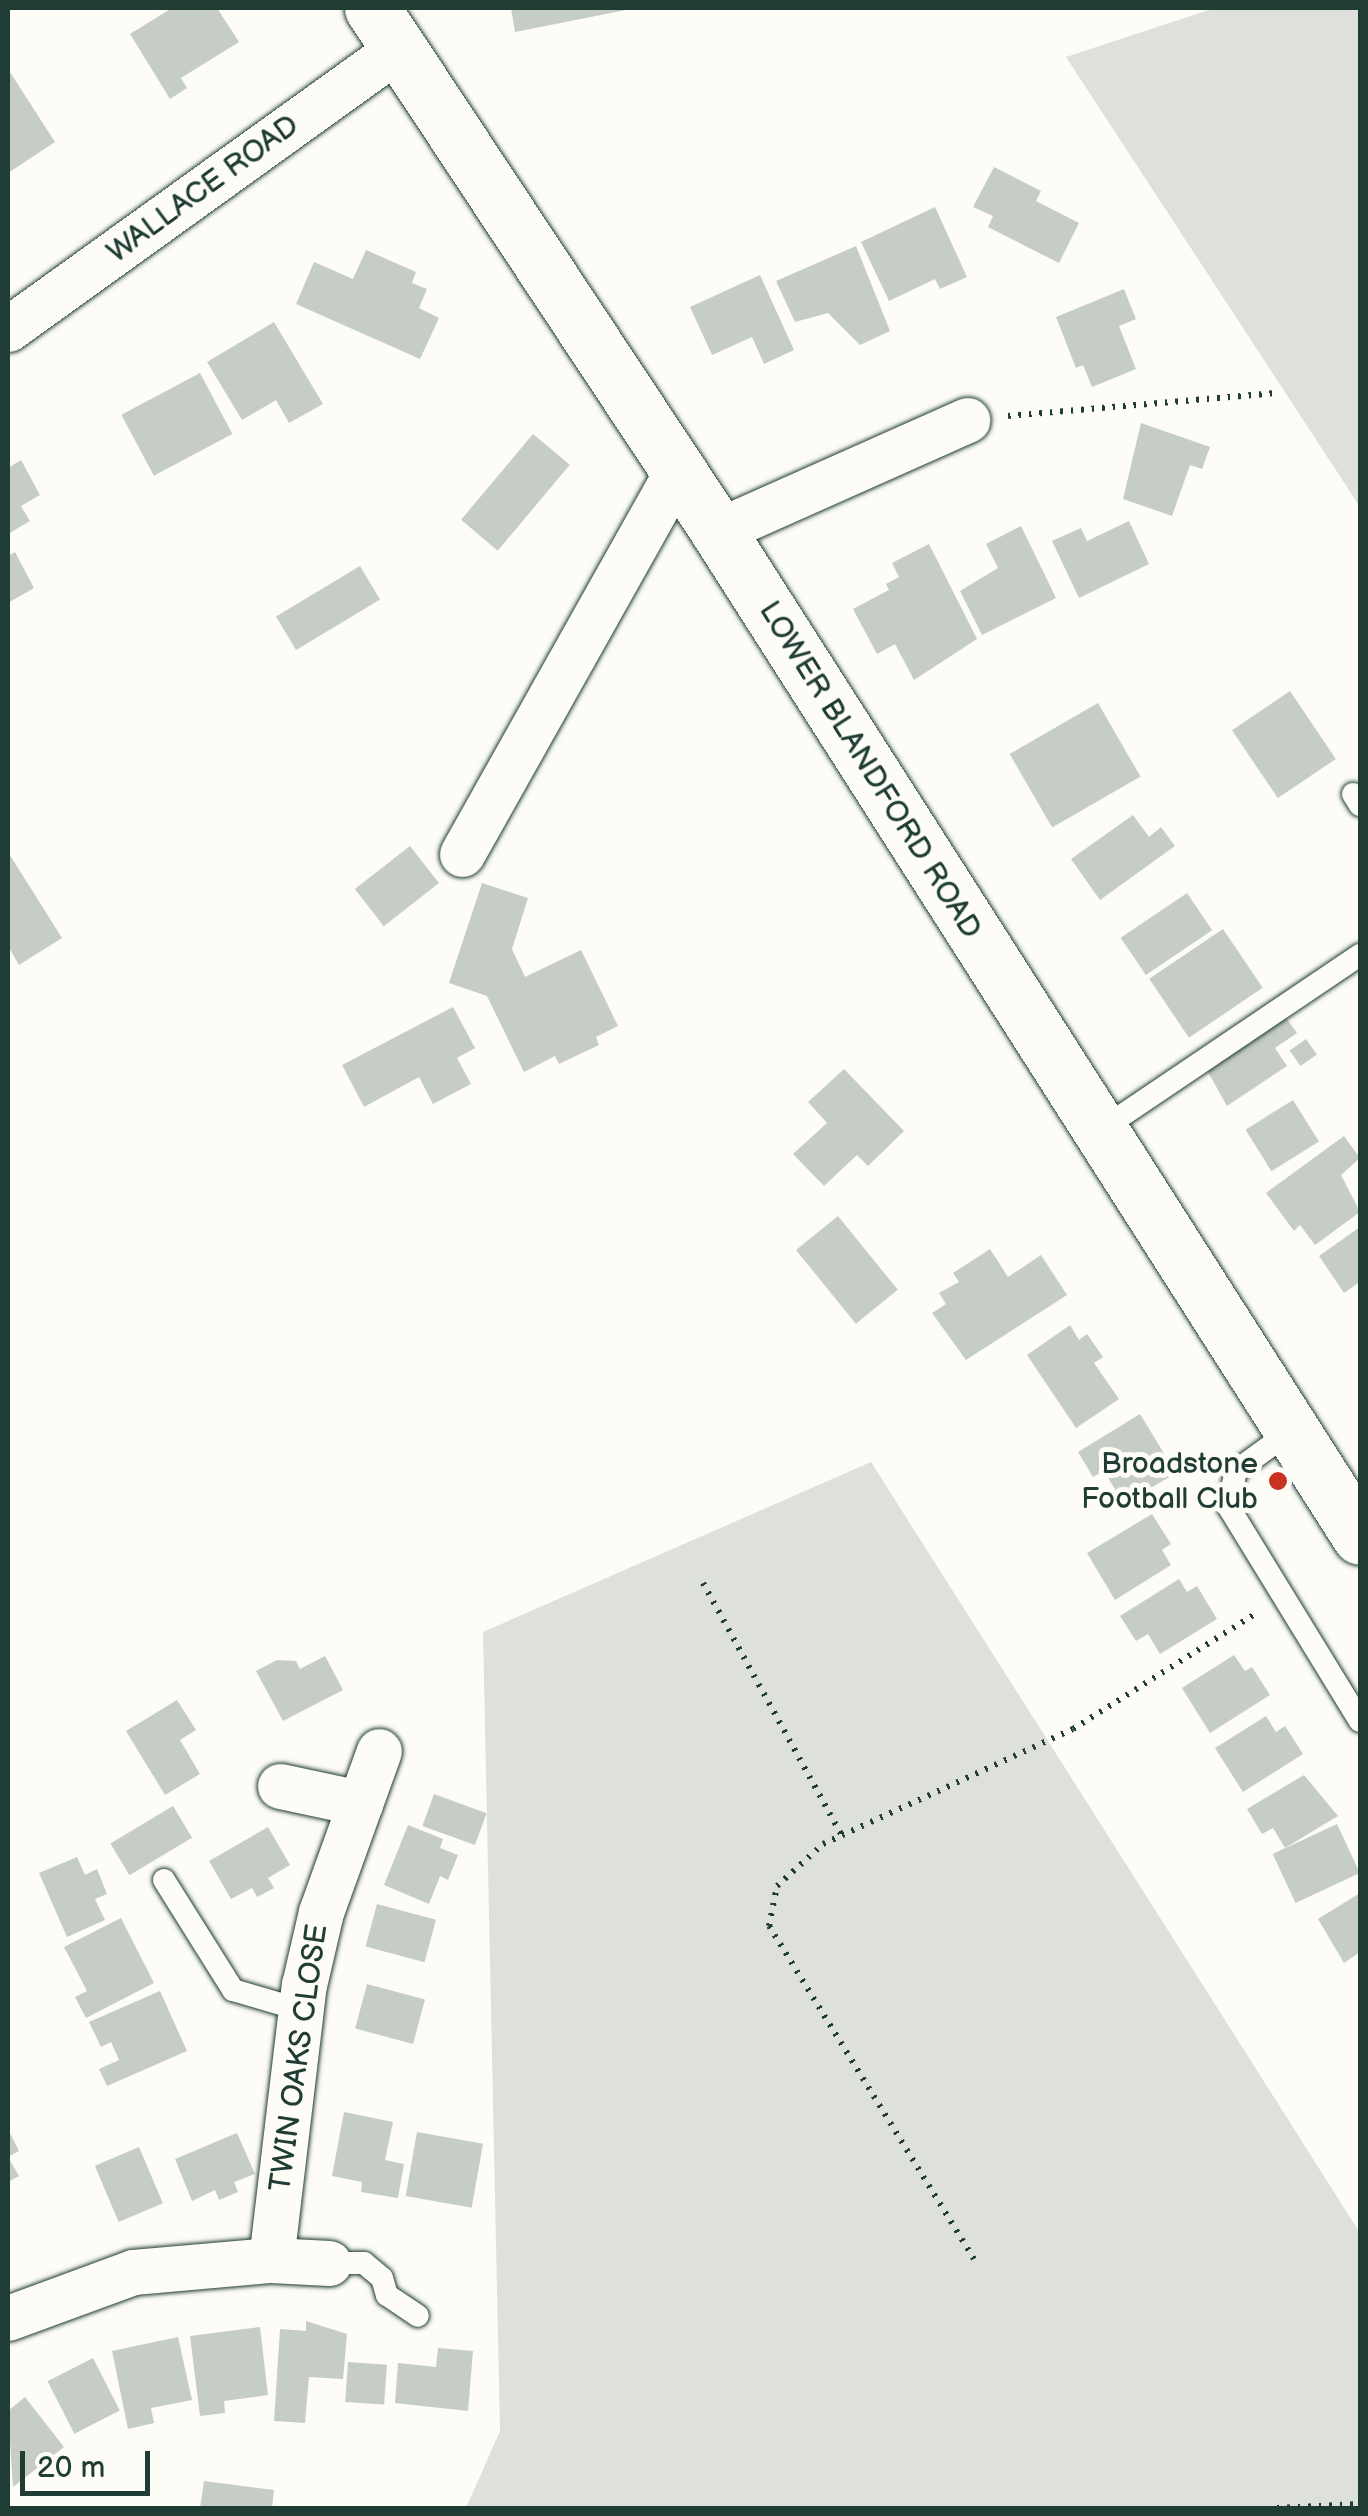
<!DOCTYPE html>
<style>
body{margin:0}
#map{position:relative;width:1368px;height:2516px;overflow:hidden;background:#fdfcf7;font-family:"Balsamiq Sans",sans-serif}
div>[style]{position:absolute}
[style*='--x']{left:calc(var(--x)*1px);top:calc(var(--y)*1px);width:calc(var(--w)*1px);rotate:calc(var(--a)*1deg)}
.green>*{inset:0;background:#dde0db}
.building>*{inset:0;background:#c6cdc7;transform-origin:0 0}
.path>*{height:6px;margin-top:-3px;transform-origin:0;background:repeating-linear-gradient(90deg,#1f3d34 0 2.5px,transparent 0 10.5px)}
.roads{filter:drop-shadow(0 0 2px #1f3d34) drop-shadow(0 0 2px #1f3d34)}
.service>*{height:22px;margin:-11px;padding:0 11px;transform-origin:11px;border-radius:11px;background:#fdfcf7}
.minor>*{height:45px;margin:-22.5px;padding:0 22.5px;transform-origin:22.5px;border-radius:22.5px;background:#fdfcf7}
.secondary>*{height:55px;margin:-27.5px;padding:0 27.5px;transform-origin:27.5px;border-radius:27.5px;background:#fdfcf7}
.dots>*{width:28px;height:28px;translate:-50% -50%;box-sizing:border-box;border:5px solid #fdfcf7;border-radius:50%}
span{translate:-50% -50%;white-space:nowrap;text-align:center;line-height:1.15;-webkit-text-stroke:10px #fdfcf7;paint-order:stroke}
.street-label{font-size:30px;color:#1f3d34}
.poi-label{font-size:30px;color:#1f3d34}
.right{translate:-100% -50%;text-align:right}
.frame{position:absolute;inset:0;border:10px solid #1f3d34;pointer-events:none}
.scale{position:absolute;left:20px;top:2451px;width:130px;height:45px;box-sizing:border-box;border:5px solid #1f3d34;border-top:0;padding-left:12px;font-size:30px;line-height:35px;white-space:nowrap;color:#1f3d34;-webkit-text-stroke:8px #fdfcf7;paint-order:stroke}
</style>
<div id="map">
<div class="green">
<i style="clip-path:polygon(1215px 8px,1360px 8px,1360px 507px,1066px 57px)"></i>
<i style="clip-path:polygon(871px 1462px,1360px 2233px,1360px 2508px,466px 2508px,500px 2431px,483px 1632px)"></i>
</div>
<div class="building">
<i style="clip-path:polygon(172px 8px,217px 8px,239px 42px,181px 78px,187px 88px,170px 99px,130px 34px)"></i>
<i style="clip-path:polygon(511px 8px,631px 8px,631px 9px,515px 32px)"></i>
<i style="clip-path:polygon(8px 69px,55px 142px,8px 173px)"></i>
<i style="clip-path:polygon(994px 167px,1041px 191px,1036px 201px,1079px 223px,1059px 263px,988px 227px,993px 216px,973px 207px)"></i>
<i style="clip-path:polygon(935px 207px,967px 277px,940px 289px,935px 279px,889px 301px,861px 242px)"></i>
<i style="clip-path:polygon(856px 246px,890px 331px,860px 345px,828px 313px,795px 322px,776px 281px)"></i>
<i style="clip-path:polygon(366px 250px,416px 272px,412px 283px,427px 289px,419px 308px,439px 318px,420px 359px,296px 304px,314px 262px,353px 279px)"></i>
<i style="clip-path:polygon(760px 275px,794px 350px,764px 364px,752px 337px,712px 355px,690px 307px)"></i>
<i style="clip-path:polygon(1124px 289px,1136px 319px,1119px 326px,1136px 369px,1092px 387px,1083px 365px,1076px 368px,1056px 317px)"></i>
<i style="clip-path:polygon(274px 322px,323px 404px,289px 423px,276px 400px,242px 420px,207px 362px)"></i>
<i style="left:200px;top:373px;width:69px;height:89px;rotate:62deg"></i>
<i style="clip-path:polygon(1141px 423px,1210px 447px,1202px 469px,1190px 465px,1172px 516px,1123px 499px)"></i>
<i style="left:533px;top:434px;width:48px;height:112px;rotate:40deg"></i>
<i style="clip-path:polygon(21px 460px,40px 495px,21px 506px,30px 521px,8px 534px,8px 468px)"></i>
<i style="clip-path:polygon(1129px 521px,1149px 564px,1079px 598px,1052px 541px,1081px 528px,1087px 541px)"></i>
<i style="clip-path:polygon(1021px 526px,1056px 598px,982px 635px,960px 591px,998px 568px,986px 544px)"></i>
<i style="clip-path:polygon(929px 544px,977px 639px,914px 680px,895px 644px,877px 654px,853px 609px,889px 590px,886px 584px,899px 577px,892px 563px)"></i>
<i style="clip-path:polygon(15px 552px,34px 588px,8px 603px,8px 556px)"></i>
<i style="left:360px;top:566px;width:39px;height:98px;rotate:59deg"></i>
<i style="left:1290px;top:691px;width:82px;height:70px;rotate:56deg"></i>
<i style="left:1098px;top:703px;width:85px;height:102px;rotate:60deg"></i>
<i style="clip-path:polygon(1133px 815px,1149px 837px,1161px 827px,1175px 846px,1100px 900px,1071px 859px)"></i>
<i style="left:410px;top:846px;width:47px;height:70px;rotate:52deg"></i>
<i style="clip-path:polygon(8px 852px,62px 938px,19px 965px,8px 946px)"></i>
<i style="clip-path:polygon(482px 883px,528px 898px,512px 949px,525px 977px,581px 950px,618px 1026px,596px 1037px,599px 1045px,559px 1064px,555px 1056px,524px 1072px,487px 996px,449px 983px)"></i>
<i style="left:1187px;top:893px;width:45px;height:80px;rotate:56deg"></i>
<i style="left:1223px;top:929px;width:71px;height:89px;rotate:56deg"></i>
<i style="clip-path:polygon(453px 1007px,475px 1048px,457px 1058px,471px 1084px,433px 1104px,419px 1077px,364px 1107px,342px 1065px)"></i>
<i style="clip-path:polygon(1282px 1012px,1297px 1033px,1275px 1048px,1287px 1066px,1227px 1106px,1204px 1065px)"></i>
<i style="left:1306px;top:1039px;width:19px;height:20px;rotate:55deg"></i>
<i style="clip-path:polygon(844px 1069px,904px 1131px,868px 1166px,857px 1155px,824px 1186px,793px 1154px,827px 1123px,808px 1102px)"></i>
<i style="left:1293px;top:1100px;width:49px;height:56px;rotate:58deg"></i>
<i style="clip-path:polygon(1344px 1136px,1360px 1158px,1341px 1175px,1360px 1212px,1315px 1245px,1300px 1225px,1294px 1231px,1266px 1193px)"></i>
<i style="left:838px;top:1216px;width:95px;height:54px;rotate:51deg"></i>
<i style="clip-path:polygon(1360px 1227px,1360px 1282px,1344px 1293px,1319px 1256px)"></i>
<i style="clip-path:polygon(990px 1249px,1008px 1277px,1041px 1255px,1067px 1295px,966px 1360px,932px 1313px,946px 1304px,939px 1293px,959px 1282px,953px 1273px)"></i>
<i style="clip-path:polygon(1070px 1325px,1079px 1340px,1087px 1334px,1103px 1357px,1094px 1363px,1119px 1399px,1076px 1428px,1027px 1355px)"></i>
<i style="clip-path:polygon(1140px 1414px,1176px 1473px,1124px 1504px,1104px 1471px,1093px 1477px,1078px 1452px)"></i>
<i style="clip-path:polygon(1152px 1514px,1171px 1544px,1162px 1550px,1171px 1565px,1115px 1600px,1087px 1553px)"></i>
<i style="clip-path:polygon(1179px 1579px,1187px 1592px,1197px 1586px,1217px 1619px,1160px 1654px,1148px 1634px,1136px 1641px,1120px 1616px)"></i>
<i style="clip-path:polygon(1234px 1655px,1245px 1671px,1252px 1667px,1270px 1695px,1210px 1733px,1182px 1688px)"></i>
<i style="clip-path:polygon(325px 1656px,343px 1690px,283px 1721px,256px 1671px,277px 1660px,296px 1661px,300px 1669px)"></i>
<i style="clip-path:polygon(177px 1700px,196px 1730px,180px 1740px,200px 1774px,165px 1795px,126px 1731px)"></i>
<i style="clip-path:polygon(1266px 1716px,1276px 1732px,1285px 1726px,1303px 1754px,1243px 1792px,1215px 1748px)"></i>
<i style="clip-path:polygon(1304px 1775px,1338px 1816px,1285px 1848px,1273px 1828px,1262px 1834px,1247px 1809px)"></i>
<i style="left:434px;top:1794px;width:56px;height:34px;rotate:20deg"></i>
<i style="left:173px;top:1806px;width:37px;height:73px;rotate:59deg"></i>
<i style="left:1337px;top:1824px;width:54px;height:71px;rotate:65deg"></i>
<i style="clip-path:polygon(408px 1825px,443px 1839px,440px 1848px,458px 1855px,448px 1880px,440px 1876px,429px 1904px,384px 1885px)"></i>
<i style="clip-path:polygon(268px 1827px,290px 1865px,268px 1878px,274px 1888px,257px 1897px,252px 1888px,231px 1899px,209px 1861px)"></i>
<i style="clip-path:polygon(77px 1857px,85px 1875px,97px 1869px,107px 1894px,95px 1899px,105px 1920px,67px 1937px,39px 1873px)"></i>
<i style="clip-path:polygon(1360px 1893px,1360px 1952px,1344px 1963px,1318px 1919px)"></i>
<i style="left:377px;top:1904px;width:61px;height:44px;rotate:15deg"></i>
<i style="clip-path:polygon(121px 1918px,154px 1983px,86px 2018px,75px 1997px,87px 1991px,64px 1947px)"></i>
<i style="left:367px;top:1984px;width:60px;height:46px;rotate:15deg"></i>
<i style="clip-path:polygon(160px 1991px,187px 2051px,107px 2086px,99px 2069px,119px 2060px,111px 2042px,101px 2047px,89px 2022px)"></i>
<i style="clip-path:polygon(344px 2112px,393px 2122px,385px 2160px,404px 2164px,398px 2198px,361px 2192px,362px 2182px,332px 2176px)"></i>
<i style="clip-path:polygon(8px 2129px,19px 2151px,8px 2157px,19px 2176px,8px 2182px)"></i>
<i style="left:417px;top:2132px;width:67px;height:65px;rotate:10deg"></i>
<i style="clip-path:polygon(237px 2133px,255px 2174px,234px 2182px,238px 2192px,219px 2200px,215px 2190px,192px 2201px,175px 2159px)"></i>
<i style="left:139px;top:2147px;width:61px;height:48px;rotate:67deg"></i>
<i style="clip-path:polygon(306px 2321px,347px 2334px,343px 2379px,309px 2377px,305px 2423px,274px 2421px,280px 2329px,306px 2331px)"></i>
<i style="clip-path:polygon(260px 2327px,268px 2395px,224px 2401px,225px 2413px,200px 2416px,190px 2336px)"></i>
<i style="clip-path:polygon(178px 2337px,192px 2400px,151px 2408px,154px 2423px,128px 2429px,112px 2351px)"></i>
<i style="clip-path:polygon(438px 2348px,473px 2351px,468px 2411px,395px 2403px,398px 2363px,436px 2367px)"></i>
<i style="left:93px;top:2358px;width:59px;height:51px;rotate:63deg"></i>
<i style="left:348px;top:2362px;width:39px;height:40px;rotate:4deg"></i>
<i style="clip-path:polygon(25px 2397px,64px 2447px,13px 2487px,8px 2411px)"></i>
<i style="clip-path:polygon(204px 2481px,274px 2490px,272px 2508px,200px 2508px)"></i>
</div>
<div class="path">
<i style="--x:1008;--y:416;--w:267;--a:-4.9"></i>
<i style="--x:703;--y:1583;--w:289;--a:61.2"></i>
<i style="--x:974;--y:2259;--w:391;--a:-121.6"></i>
<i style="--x:769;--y:1926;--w:41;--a:-78.7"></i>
<i style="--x:777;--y:1886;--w:62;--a:-42.4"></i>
<i style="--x:823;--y:1844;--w:275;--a:-24.7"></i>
<i style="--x:1073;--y:1729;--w:219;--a:-32.3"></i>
<i style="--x:1277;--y:2508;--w:83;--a:-2.8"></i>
</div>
<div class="roads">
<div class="service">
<i style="--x:1353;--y:794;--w:13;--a:58"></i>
<i style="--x:1099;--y:1131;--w:315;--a:-34"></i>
<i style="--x:1291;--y:1431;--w:68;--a:144"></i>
<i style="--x:1236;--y:1471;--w:36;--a:103"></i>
<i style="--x:1228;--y:1506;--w:252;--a:58.5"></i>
<i style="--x:164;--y:1880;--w:130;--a:57.9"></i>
<i style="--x:233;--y:1990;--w:71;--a:16.4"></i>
<i style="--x:329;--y:2263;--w:35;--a:0"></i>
<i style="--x:364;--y:2263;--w:23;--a:40"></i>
<i style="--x:382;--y:2278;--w:18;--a:74"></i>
<i style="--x:387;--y:2295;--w:37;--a:34"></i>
</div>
<div class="minor">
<i style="--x:8;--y:329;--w:481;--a:-35.7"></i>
<i style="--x:718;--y:531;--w:273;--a:-24"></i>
<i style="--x:462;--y:854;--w:439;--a:-60.7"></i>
<i style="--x:280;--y:1786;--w:82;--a:12"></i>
<i style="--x:271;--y:2260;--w:58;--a:3"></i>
<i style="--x:8;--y:2318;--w:133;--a:-20.2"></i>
<i style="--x:133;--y:2272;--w:139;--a:-5"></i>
<i style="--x:271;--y:2260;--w:277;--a:-83.2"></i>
<i style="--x:304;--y:1985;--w:75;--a:-76.9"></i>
<i style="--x:321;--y:1912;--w:171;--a:-70.2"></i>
</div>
<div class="secondary">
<i style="--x:372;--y:8;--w:627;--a:56.51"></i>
<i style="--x:718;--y:531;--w:1193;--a:57.46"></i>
</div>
</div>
<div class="dots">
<i style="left:1278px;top:1481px;background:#c8321e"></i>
</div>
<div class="street-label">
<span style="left:203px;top:189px;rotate:-36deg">WALLACE ROAD</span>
<span style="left:870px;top:770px;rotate:58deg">LOWER BLANDFORD ROAD</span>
<span style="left:299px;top:2058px;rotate:-82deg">TWIN OAKS CLOSE</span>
</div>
<div class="poi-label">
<span class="right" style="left:1258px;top:1481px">Broadstone<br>Football Club</span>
</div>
<div class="frame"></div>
<div class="scale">20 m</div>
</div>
